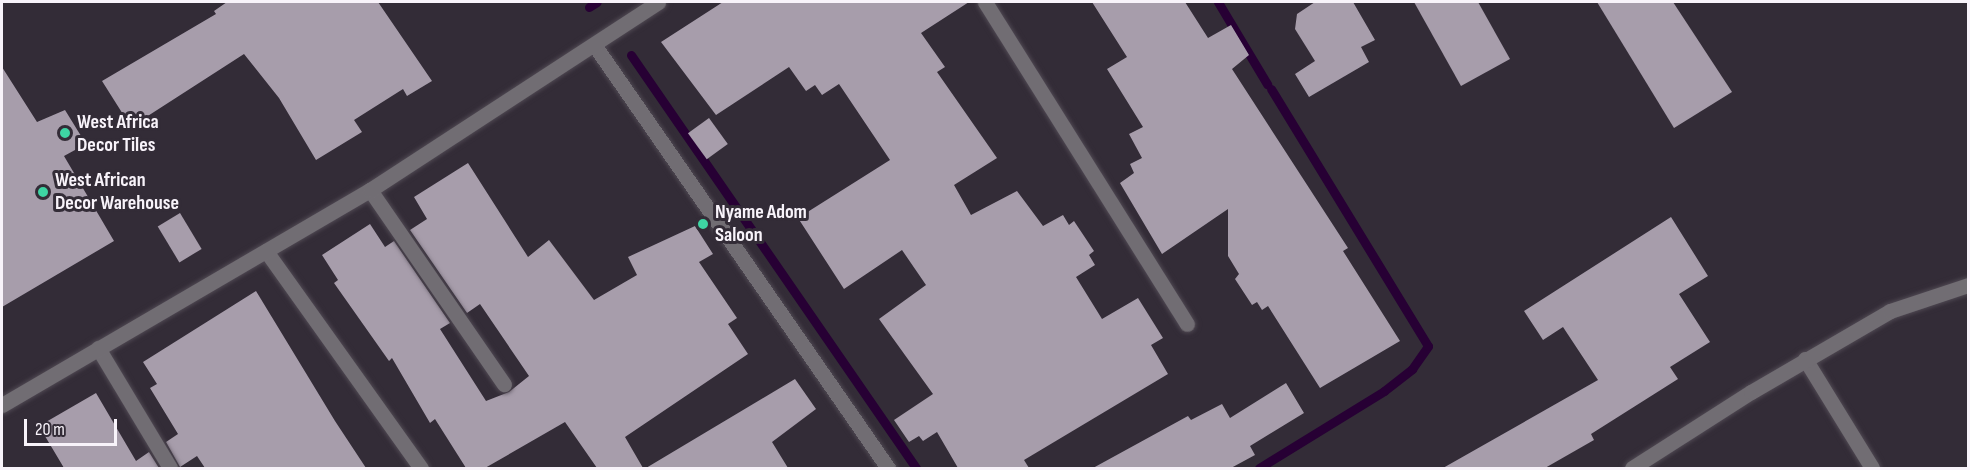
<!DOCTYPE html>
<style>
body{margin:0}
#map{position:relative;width:1970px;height:470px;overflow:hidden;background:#332c37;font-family:"Sofia Sans Condensed",sans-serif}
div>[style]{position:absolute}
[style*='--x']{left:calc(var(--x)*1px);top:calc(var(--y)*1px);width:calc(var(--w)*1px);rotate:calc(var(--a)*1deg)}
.stream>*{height:9px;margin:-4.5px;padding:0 4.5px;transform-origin:4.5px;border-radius:4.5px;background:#270034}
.building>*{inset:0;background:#a79dab;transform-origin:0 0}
.roads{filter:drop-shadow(0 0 2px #4f4852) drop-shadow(0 0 2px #4f4852)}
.minor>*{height:15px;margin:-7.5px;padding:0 7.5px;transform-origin:7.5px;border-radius:7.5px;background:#716d73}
.dots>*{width:16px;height:16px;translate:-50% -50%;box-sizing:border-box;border:3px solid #332c37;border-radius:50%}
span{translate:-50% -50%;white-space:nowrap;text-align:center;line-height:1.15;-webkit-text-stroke:6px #332c37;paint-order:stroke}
.poi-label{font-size:20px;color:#f8f3fa;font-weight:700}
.left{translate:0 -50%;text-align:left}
.frame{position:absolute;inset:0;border:3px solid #f8f3fa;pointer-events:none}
.scale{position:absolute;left:24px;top:419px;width:93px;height:27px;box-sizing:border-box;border:3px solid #f8f3fa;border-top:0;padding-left:8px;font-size:18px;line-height:21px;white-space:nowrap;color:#f8f3fa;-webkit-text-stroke:4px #332c37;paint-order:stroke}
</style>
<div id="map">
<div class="stream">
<i style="--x:1218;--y:2;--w:96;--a:59.1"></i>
<i style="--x:589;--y:7;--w:9;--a:-32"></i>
<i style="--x:631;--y:55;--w:502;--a:55.39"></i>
<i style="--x:1259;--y:468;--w:147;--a:-31.6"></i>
<i style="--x:1384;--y:391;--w:36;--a:-38"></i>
<i style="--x:1412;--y:369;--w:28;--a:-55"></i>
<i style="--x:1428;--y:346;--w:301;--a:-121.4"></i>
</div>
<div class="building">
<i style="clip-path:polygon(227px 2px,378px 2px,432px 81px,407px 96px,403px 89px,354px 120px,362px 132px,316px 160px,279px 98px,244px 54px,140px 121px,135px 113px,126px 119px,102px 81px,216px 14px,214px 11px)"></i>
<i style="clip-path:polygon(723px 2px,969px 2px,921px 33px,945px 67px,937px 72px,997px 158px,954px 185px,971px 215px,1017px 191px,1043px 226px,1063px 215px,1069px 225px,1074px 221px,1094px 251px,1089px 255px,1095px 265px,1076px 277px,1102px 319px,1138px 298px,1163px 338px,1151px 345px,1168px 374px,1024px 460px,1029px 468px,958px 468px,937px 432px,923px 441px,919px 436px,909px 442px,894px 420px,933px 394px,879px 319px,926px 285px,902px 250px,844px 289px,798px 218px,890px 160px,839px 84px,822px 95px,815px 85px,806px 91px,789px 67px,716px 115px,661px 42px)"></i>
<i style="clip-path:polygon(1092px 2px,1185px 2px,1208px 38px,1231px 25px,1249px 55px,1232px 69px,1348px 248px,1343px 251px,1400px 341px,1320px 388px,1268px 306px,1262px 310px,1257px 302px,1252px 305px,1235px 279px,1239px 274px,1228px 256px,1228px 209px,1162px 254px,1120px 183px,1134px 173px,1130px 164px,1142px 158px,1129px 134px,1143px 127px,1107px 69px,1127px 57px)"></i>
<i style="clip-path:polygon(1315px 2px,1353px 2px,1375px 40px,1361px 47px,1369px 62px,1309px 97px,1295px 74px,1315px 61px,1295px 29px,1297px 14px)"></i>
<i style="clip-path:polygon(1414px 2px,1478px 2px,1510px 59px,1461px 86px)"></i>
<i style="clip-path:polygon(1597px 2px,1673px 2px,1732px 92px,1674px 128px)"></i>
<i style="clip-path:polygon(2px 67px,37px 122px,65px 110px,86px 144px,64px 156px,114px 241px,2px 307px)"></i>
<i style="left:709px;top:118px;width:32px;height:26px;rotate:54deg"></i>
<i style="clip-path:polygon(468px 163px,528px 257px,549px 240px,594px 300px,637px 275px,628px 257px,695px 226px,713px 254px,699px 262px,737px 318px,728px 324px,748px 354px,625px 437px,643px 468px,597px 468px,565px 422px,485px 468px,466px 468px,435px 419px,430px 423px,392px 358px,389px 361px,334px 283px,338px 280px,322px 255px,370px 224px,385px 247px,394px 241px,450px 323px,440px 329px,486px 401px,509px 392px,529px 376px,480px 304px,467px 313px,410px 230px,427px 219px,414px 197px)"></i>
<i style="left:180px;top:213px;width:42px;height:26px;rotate:59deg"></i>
<i style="clip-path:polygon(1671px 217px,1708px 276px,1679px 294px,1710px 342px,1670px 367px,1678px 379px,1591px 434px,1594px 440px,1545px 468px,1443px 468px,1598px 380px,1563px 327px,1543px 340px,1524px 311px)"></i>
<i style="clip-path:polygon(256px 291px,335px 421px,366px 468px,205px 468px,197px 456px,180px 467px,166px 442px,178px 434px,150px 388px,157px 384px,143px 362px)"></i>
<i style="clip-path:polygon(795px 379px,816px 409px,772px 442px,788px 468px,646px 468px)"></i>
<i style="clip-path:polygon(1286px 383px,1304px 413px,1250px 446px,1255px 455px,1231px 468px,1093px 468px,1188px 416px,1191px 420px,1222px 404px,1230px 418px)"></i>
<i style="clip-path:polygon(96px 393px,136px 461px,149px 452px,159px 468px,64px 468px,39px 426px)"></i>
</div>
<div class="roads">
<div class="minor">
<i style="--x:985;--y:2;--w:380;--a:57.9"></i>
<i style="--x:595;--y:46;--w:514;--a:55.23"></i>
<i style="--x:370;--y:190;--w:236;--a:55.4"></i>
<i style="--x:266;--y:251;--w:267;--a:54.5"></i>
<i style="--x:98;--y:348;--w:140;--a:59"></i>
<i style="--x:1805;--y:359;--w:128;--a:58.4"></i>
<i style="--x:2;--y:405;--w:426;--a:-30.3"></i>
<i style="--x:370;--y:190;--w:344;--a:-33.1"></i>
<i style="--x:1632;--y:468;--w:141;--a:-32.6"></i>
<i style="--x:1751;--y:392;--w:161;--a:-30.2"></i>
<i style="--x:1890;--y:311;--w:82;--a:-18.4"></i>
</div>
</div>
<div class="dots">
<i style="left:65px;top:133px;background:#3ed4a3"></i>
<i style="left:43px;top:192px;background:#3ed4a3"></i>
<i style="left:703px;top:224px;background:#3ed4a3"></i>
</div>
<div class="poi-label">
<span class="left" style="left:77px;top:134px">West Africa<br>Decor Tiles</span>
<span class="left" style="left:55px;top:192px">West African<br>Decor Warehouse</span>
<span class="left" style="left:715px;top:224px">Nyame Adom<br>Saloon</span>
</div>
<div class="frame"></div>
<div class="scale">20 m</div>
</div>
